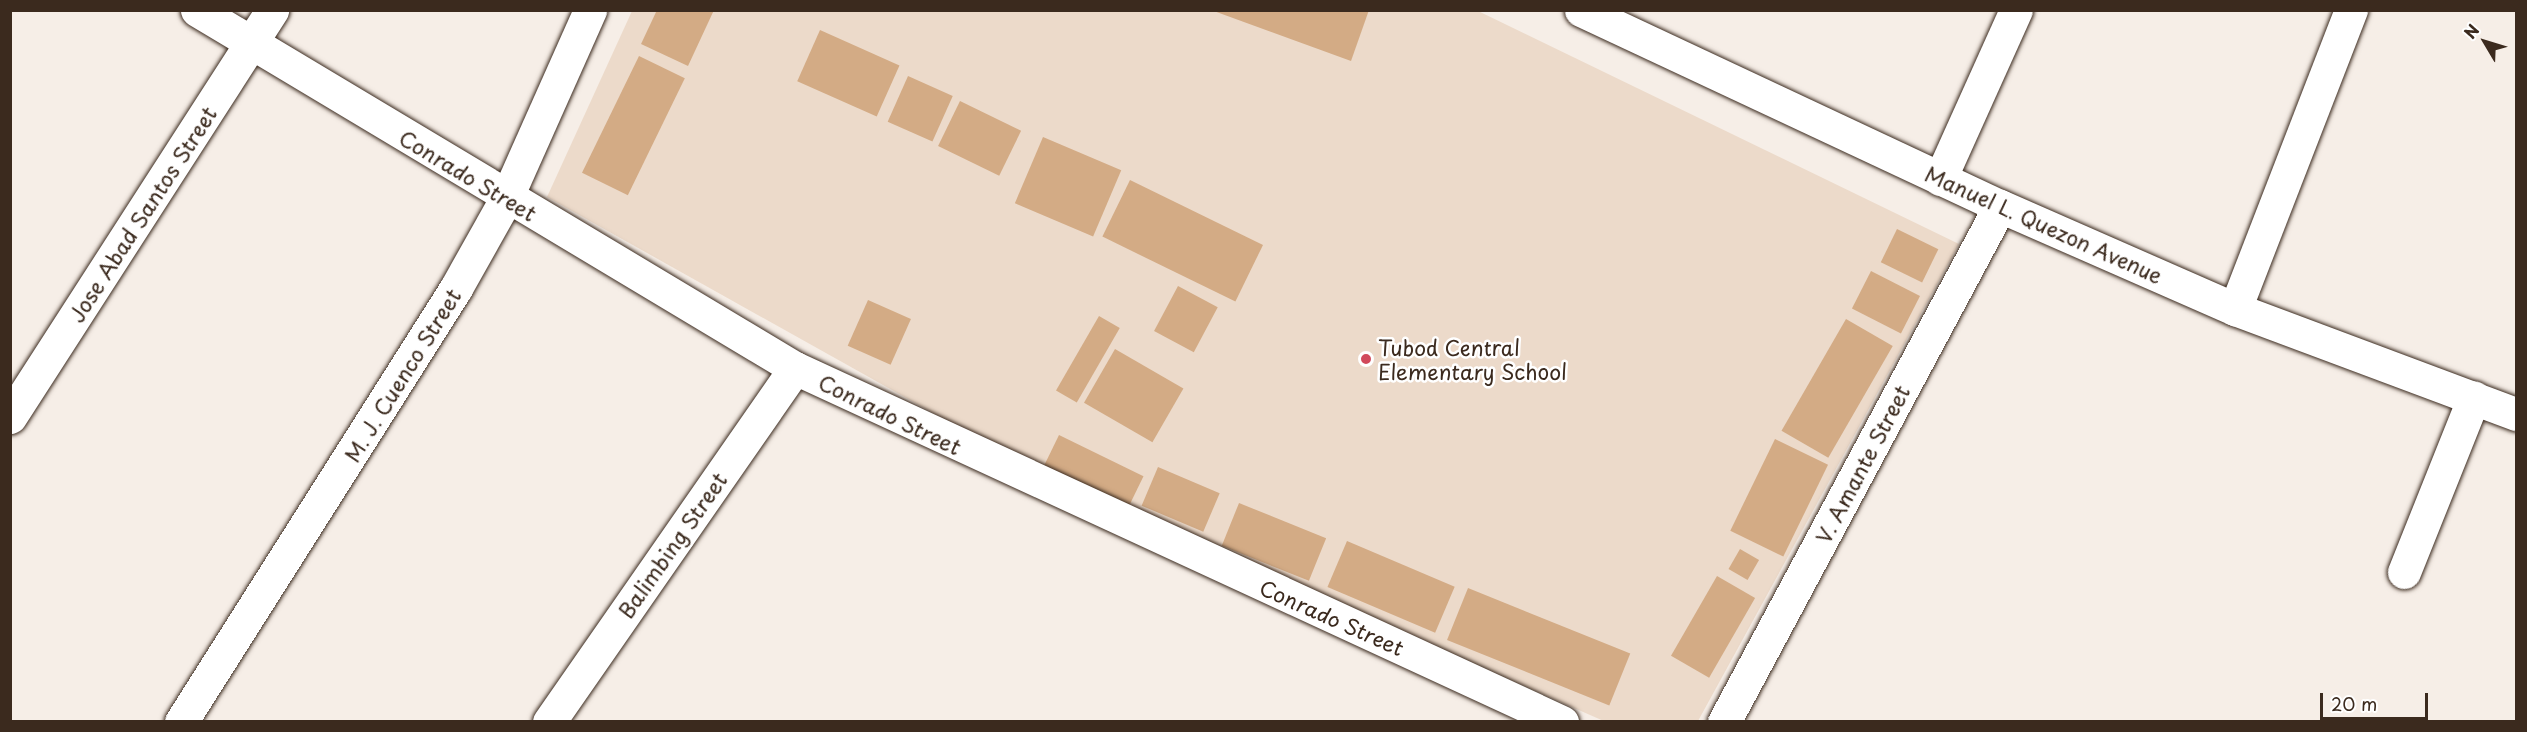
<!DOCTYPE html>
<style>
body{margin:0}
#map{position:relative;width:2527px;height:732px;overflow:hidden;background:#f6eee7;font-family:"Playpen Sans",sans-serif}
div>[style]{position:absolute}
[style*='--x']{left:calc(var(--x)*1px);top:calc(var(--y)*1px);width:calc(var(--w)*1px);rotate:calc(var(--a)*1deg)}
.built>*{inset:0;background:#ecdaca}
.building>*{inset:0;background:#d3ab85;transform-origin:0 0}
.roads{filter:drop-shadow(0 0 2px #3b2a1e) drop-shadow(0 0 2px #3b2a1e)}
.minor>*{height:33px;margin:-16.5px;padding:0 16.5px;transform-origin:16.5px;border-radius:16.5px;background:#fff}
.dots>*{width:16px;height:16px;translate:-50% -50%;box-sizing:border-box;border:3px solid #fff;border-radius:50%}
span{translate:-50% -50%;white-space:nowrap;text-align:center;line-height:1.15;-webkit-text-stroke:5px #fff;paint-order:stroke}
.street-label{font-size:21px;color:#3b2a1e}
.poi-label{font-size:21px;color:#3b2a1e}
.left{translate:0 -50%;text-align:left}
.frame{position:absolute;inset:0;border:12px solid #3b2a1e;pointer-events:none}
.north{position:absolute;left:2455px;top:12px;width:60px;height:60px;-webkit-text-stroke:4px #fff;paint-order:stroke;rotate:308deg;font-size:16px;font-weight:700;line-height:24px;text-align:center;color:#3b2a1e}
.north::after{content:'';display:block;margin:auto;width:21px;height:27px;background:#3b2a1e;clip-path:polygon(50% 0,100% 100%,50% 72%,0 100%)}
.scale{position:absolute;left:2320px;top:693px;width:108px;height:27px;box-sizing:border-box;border:3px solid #3b2a1e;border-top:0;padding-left:8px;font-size:18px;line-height:21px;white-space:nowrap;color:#3b2a1e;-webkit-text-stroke:4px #fff;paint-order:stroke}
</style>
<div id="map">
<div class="built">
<i style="clip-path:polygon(1476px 10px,1959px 244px,1698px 721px,1606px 722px,1042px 474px,547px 197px,632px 11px)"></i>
</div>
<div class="building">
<i style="clip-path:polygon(657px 10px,714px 10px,688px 66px,641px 44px)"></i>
<i style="clip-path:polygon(1211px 10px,1369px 10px,1351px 61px)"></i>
<i style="left:820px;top:30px;width:87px;height:56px;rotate:24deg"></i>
<i style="left:639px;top:56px;width:51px;height:130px;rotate:26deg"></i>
<i style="left:908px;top:76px;width:49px;height:50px;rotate:24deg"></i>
<i style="left:960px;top:101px;width:68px;height:50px;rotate:26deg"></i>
<i style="left:1043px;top:137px;width:85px;height:72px;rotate:23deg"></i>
<i style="left:1130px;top:180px;width:148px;height:63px;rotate:26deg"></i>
<i style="left:1897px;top:229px;width:46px;height:37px;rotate:26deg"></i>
<i style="left:1871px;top:271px;width:55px;height:42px;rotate:27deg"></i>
<i style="left:1178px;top:286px;width:45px;height:51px;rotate:28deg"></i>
<i style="left:868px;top:300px;width:47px;height:50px;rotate:24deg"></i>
<i style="left:1099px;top:316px;width:24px;height:86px;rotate:30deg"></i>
<i style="left:1846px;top:319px;width:54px;height:129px;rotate:30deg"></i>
<i style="left:1115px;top:349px;width:79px;height:62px;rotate:30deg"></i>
<i style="left:1059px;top:435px;width:94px;height:35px;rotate:26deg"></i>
<i style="left:1775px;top:439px;width:59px;height:102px;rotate:26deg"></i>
<i style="left:1158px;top:467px;width:67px;height:42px;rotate:23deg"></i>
<i style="left:1239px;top:503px;width:94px;height:46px;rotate:22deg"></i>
<i style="left:1347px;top:541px;width:117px;height:50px;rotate:23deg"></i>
<i style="left:1740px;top:549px;width:22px;height:23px;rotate:30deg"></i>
<i style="left:1717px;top:576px;width:44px;height:92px;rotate:30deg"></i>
<i style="left:1468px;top:588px;width:175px;height:56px;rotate:22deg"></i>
</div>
<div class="roads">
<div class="minor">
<i style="--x:197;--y:10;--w:697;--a:30.91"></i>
<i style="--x:795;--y:368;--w:845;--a:24.78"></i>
<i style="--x:1581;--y:10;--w:463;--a:25.1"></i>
<i style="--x:2000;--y:206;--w:257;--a:23.7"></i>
<i style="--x:2235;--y:309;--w:300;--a:20.5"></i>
<i style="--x:1940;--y:179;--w:185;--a:-65.8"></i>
<i style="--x:2235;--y:309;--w:321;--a:-68.8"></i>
<i style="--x:10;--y:417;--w:484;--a:-57.2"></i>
<i style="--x:2404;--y:572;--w:188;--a:-68.2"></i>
<i style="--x:181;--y:722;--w:514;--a:-57.64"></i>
<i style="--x:456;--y:288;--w:102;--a:-60.7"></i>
<i style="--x:506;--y:199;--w:207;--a:-66"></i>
<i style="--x:549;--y:722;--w:431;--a:-55.2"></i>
<i style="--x:1724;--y:722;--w:585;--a:-61.86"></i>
</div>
</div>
<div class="dots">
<i style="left:1366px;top:359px;background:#d1495b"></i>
</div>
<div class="street-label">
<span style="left:468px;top:175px;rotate:31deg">Conrado Street</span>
<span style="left:142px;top:214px;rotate:-57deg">Jose Abad Santos Street</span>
<span style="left:2044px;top:224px;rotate:24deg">Manuel L. Quezon Avenue</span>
<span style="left:402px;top:375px;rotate:-58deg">M. J. Cuenco Street</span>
<span style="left:890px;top:414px;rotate:26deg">Conrado Street</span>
<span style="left:1862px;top:464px;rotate:-62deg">V. Amante Street</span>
<span style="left:672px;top:545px;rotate:-55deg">Balimbing Street</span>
<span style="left:1332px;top:617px;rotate:24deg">Conrado Street</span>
</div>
<div class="poi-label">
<span class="left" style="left:1378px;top:359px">Tubod Central<br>Elementary School</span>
</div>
<div class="frame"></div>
<div class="north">N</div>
<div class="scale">20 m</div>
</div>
